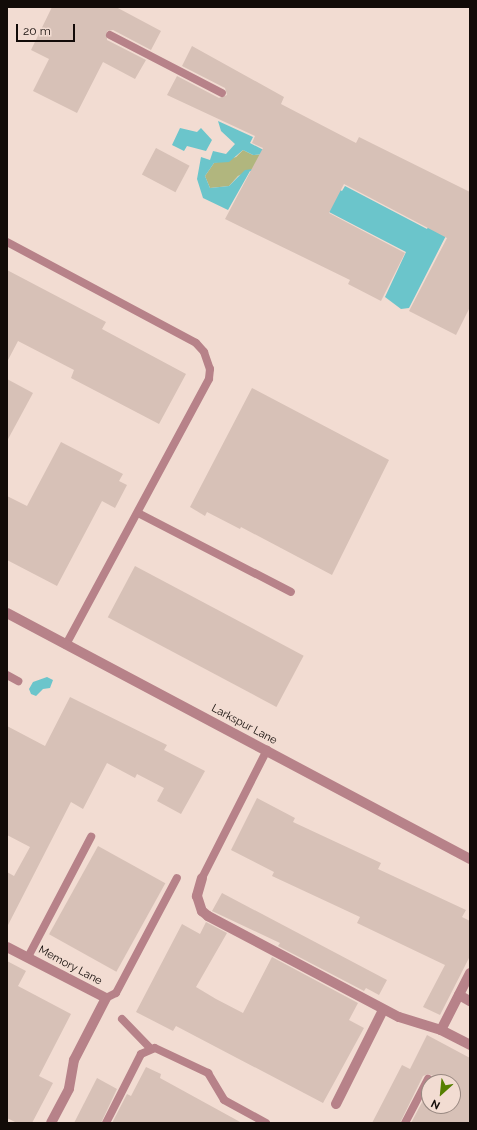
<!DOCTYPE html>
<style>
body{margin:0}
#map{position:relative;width:477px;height:1130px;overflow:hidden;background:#f2dcd2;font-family:Raleway,sans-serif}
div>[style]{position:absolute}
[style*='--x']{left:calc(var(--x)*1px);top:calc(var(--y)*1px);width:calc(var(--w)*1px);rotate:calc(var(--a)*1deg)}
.green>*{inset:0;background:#b1b67e}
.water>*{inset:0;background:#6bc5cb}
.building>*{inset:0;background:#d7c1b7;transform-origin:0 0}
.service>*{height:8px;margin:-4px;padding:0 4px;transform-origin:4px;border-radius:4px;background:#b78289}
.minor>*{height:10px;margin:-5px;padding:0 5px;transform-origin:5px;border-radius:5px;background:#b78289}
span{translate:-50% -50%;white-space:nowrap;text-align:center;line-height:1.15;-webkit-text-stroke:3.5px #f2dcd2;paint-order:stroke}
.street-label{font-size:11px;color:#120b08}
.frame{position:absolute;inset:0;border:8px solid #120b08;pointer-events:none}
.north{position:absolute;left:421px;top:1074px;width:40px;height:40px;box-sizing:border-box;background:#f2dcd2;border:1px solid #988881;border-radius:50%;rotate:207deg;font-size:11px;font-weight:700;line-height:16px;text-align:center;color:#120b08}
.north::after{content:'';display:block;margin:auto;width:14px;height:18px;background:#557f00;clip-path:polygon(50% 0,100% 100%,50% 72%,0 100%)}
.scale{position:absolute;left:16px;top:24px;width:59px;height:18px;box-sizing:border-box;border:2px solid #120b08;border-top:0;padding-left:5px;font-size:12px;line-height:14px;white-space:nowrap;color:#120b08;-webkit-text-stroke:3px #f2dcd2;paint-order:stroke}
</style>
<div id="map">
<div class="green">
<i style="clip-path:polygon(243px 150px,253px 155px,263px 154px,253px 169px,238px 176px,229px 186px,210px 188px,205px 176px,214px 163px,236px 157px)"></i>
</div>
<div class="water">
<i style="clip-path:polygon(evenodd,218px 121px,253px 137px,250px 143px,342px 191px,345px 186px,427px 229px,436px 213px,453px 222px,409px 308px,401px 309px,385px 297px,406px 252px,250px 171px,228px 210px,203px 198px,197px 179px,201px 157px,210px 160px,213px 151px,226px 154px,235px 144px,221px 131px,218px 121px,243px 150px,253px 155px,263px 154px,253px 169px,245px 170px,229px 186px,210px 188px,205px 176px,214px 163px,229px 162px,243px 150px)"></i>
<i style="clip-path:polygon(180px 128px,197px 132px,201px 128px,212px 140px,206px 151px,187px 146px,184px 151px,172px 145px)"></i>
<i style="clip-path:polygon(47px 677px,53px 680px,50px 688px,43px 689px,36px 696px,31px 694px,29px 689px,33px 682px)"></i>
</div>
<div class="building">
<i style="clip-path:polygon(52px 7px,116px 7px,161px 31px,151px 50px,113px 30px,107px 31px,107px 40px,146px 60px,135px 79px,103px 62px,77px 113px,33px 91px,49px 59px,31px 50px)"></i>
<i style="clip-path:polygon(192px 46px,284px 97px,281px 104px,356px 143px,359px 137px,470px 192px,470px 307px,456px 335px,409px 311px,447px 238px,344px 184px,329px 213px,405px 253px,381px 301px,348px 284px,350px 280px,225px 219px,263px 148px,252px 143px,255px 136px,167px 95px,177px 76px,219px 98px,227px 95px,225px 88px,182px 66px)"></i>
<i style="left:156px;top:148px;width:38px;height:30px;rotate:28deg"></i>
<i style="clip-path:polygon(7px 270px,106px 322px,102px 329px,186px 374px,159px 424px,71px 378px,74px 370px,18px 341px,7px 362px)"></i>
<i style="clip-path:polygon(7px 379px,33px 393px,7px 441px)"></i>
<i style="clip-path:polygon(252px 388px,389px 460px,332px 575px,241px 527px,240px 529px,207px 512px,205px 516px,190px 507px)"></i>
<i style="clip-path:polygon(61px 442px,123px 474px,119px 481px,127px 485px,115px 508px,102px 501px,57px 586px,7px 560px,7px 496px,27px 506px)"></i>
<i style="left:135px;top:566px;width:191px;height:58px;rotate:28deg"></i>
<i style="clip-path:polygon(70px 697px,167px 745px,164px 750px,205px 771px,181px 814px,157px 801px,164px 788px,137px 774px,135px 778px,107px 763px,83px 809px,71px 802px,7px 927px,7px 872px,14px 876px,30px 847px,7px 835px,7px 726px,45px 746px)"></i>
<i style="clip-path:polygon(257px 798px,295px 818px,293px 822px,381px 863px,378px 869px,466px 910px,462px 917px,470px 921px,470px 956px,440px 1015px,423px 1007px,445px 965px,357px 923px,360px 917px,272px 876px,274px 872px,231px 850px)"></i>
<i style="left:98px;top:846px;width:77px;height:101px;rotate:29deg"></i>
<i style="clip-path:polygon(222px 893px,387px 980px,379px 995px,366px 988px,364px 991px,278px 946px,280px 943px,212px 911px)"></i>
<i style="clip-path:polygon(206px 922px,227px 933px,196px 987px,216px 999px,243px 1013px,272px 957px,358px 1003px,349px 1020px,364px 1028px,323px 1103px,176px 1026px,173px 1031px,136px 1012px,182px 924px,200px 934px)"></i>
<i style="clip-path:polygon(7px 961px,26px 971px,18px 986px,71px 1014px,39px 1076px,53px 1083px,32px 1123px,17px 1123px,7px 1118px)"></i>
<i style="clip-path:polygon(427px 1035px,470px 1058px,470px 1123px,411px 1123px,429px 1089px,429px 1106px,453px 1106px,453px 1082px,433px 1082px,433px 1076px,428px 1074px,423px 1076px,400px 1123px,372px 1123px,402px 1065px,410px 1069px)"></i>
<i style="clip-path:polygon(146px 1067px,161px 1074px,160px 1078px,242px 1123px,112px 1123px,127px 1094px,131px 1096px)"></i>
<i style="clip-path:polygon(97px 1078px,117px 1089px,101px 1123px,74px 1123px)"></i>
</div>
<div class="service">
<i style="--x:110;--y:35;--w:126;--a:27.4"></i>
<i style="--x:7;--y:242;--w:214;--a:28.1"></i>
<i style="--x:196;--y:343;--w:12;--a:48"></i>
<i style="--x:204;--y:352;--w:18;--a:71"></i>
<i style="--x:210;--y:369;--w:10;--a:96"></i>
<i style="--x:209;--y:379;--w:302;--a:118.3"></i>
<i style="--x:138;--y:513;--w:172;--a:27.3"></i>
<i style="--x:7;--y:675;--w:13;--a:29"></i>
<i style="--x:202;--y:878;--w:144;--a:-63.1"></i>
<i style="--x:28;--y:957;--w:136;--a:-62.3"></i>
<i style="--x:106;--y:998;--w:11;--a:-27"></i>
<i style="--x:116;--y:993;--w:130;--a:-62.1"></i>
<i style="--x:122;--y:1019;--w:40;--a:46"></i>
<i style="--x:106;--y:1123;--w:77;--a:-63.1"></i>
<i style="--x:141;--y:1054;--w:15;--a:-23"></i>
<i style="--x:155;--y:1048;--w:59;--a:25.3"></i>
<i style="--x:208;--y:1073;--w:31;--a:59"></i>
<i style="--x:224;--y:1100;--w:48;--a:28.7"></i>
<i style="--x:405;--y:1123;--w:50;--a:-62.4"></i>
</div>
<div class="minor">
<i style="--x:7;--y:613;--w:524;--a:27.98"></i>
<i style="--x:202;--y:878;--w:19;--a:106"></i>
<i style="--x:197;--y:896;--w:16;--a:72"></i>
<i style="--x:202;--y:911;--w:8;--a:40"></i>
<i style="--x:208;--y:916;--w:216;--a:27.9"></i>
<i style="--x:399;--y:1017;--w:44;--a:17.2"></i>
<i style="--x:441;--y:1030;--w:64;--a:-63"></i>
<i style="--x:7;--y:947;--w:111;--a:27.3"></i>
<i style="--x:106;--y:998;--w:70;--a:117.3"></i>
<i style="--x:74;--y:1060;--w:29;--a:100"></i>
<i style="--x:69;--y:1089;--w:38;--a:118"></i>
<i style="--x:459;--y:995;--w:13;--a:29"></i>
<i style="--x:441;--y:1030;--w:33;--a:27"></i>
<i style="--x:336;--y:1104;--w:105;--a:-63.4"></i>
</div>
<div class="street-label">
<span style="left:244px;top:725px;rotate:28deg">Larkspur Lane</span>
<span style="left:70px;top:966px;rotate:28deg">Memory Lane</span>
</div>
<div class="frame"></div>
<div class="north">N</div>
<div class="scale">20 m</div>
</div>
